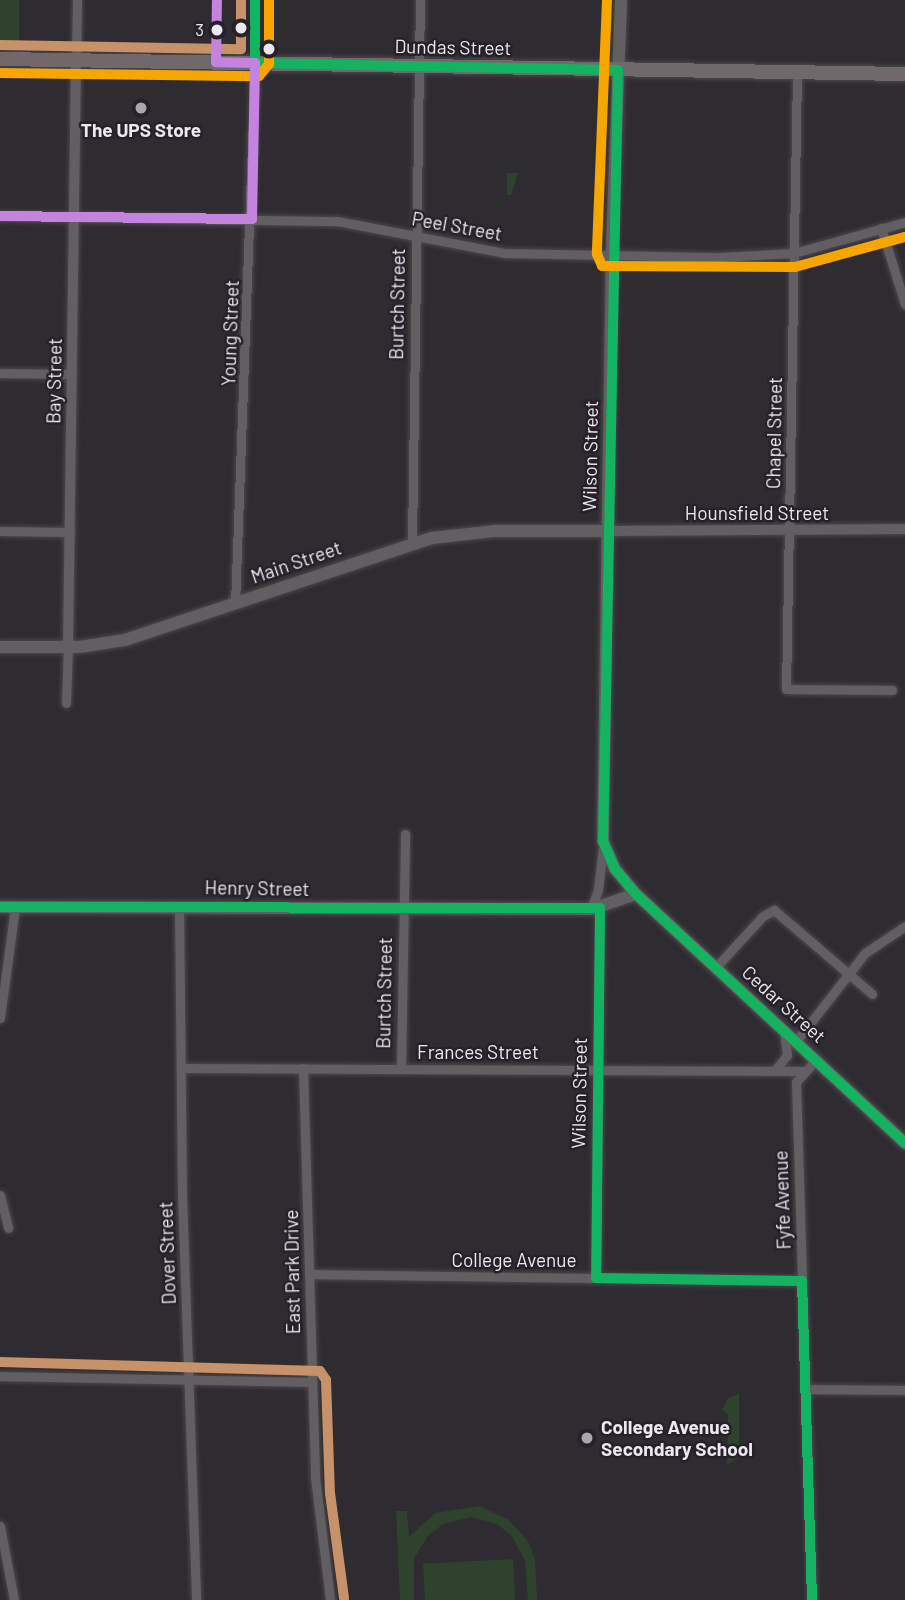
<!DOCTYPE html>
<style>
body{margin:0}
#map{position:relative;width:905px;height:1600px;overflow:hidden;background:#2f2c31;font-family:Barlow,sans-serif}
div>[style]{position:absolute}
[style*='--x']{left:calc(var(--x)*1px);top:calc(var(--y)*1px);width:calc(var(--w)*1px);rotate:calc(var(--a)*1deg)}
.green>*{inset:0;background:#2f422e;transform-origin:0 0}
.roads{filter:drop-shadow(0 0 2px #4a484c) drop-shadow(0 0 2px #4a484c)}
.minor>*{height:9px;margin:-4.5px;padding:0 4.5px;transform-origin:4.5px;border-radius:4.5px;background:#625f63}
.tertiary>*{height:10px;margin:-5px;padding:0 5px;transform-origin:5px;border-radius:5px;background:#625f63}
.secondary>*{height:12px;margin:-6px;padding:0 6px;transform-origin:6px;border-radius:6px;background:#625f63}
.primary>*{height:14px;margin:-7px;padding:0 7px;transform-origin:7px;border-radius:7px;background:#71686c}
.bus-1>*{height:10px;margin:-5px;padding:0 5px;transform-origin:5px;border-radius:5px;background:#13b361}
.bus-2>*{height:10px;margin:-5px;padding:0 5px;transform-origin:5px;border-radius:5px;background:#f7a600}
.bus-3>*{height:10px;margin:-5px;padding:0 5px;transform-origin:5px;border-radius:5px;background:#c7916a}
.bus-4>*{height:10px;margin:-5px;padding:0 5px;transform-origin:5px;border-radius:5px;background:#c483df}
.dots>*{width:19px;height:19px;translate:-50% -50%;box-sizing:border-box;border:4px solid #262029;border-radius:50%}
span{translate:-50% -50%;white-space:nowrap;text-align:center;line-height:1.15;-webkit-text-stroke:5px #262029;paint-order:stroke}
.bus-label{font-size:17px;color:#ebe8ee}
.right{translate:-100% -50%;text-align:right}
.street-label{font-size:19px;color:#ebe8ee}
.poi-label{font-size:19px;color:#ebe8ee;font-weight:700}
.left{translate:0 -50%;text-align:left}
</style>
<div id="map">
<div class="green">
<i style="left:0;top:0;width:19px;height:44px"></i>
<i style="clip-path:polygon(507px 173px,518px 173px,511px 195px,507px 195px)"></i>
<i style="clip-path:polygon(739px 1394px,739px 1457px,727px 1465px,728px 1414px,722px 1410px,728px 1398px)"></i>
<i style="clip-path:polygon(479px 1506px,509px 1520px,528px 1541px,535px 1560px,537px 1600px,528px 1600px,525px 1561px,512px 1536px,497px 1524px,471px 1517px,443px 1524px,428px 1536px,414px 1558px,414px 1600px,400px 1600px,396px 1511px,407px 1511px,409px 1537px,435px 1513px)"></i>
<i style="left:513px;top:1559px;width:41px;height:90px;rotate:87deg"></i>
</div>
<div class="roads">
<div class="minor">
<i style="--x:76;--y:60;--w:60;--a:-89"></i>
<i style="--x:797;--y:73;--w:616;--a:91.02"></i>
<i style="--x:786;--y:689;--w:106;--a:0.5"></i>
<i style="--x:0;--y:216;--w:337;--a:0.9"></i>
<i style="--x:337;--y:221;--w:170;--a:10.8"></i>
<i style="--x:504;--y:253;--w:216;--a:1.1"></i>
<i style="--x:720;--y:257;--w:74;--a:-3.1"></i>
<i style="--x:794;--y:253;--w:115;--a:-15.6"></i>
<i style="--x:881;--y:228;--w:80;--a:72.5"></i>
<i style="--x:0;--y:373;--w:72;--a:0.8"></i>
<i style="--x:0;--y:531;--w:70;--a:0.8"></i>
<i style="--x:412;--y:543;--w:543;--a:-89.16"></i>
<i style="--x:235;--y:604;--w:541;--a:-87.88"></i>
<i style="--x:66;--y:703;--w:56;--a:-88"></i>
<i style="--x:179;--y:906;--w:289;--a:89.4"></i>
<i style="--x:182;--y:1195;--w:405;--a:88"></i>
<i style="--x:591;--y:909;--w:20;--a:-70"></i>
<i style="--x:598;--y:890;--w:43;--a:-83.4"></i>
<i style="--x:715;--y:968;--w:71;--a:-47.3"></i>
<i style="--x:763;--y:916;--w:13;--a:-29"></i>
<i style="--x:774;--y:910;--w:129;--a:40.6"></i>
<i style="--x:0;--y:1018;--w:112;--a:-82.3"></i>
<i style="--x:797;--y:1040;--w:110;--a:-52"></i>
<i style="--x:865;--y:953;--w:48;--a:-34"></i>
<i style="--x:182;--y:1068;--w:622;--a:0.28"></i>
<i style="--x:303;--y:1068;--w:409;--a:88.3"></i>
<i style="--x:315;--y:1477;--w:124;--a:83"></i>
<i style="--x:401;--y:1069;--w:235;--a:-89"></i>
<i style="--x:775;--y:1070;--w:19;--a:-51"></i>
<i style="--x:787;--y:1055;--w:25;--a:-97"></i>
<i style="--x:0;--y:1195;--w:34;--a:76"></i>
<i style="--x:309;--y:1274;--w:493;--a:0.8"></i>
<i style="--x:596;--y:1278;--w:370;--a:-89.4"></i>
<i style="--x:0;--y:1376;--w:312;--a:1.1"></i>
<i style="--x:806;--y:1389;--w:99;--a:0.6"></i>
<i style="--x:0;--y:1526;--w:75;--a:79.3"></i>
<i style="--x:812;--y:1600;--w:518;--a:-91.77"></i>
<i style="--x:796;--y:1082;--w:31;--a:-48"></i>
</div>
<div class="tertiary">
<i style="--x:608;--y:531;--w:297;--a:-0.4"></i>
<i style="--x:68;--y:647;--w:587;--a:-89.22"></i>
</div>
<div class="secondary">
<i style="--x:621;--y:0;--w:247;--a:92.1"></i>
<i style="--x:612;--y:247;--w:594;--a:90.87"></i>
<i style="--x:603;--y:841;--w:30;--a:67"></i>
<i style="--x:615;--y:869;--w:33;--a:50"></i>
<i style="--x:636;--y:894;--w:367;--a:42.8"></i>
<i style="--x:0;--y:647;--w:79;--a:0"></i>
<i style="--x:79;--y:647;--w:47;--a:-8.7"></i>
<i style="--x:125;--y:640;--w:324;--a:-18.4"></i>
<i style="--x:432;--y:538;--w:62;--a:-6.4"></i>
<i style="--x:494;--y:531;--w:114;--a:0"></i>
<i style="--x:0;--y:907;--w:592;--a:0.19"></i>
<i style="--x:592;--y:909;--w:46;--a:-18.8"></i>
</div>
<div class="primary">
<i style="--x:0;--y:59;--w:905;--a:0.95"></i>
</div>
</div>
<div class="bus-1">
<i style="--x:255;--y:0;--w:63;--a:90"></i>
<i style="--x:255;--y:63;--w:363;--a:1.1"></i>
<i style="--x:618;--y:70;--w:771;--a:91.11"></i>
<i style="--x:603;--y:841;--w:30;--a:67"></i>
<i style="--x:615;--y:869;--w:33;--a:50"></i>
<i style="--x:636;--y:894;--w:367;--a:42.8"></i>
<i style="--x:0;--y:907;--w:600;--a:0.1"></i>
<i style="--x:600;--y:908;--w:370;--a:90.6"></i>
<i style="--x:596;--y:1278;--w:206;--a:0.8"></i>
<i style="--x:802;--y:1281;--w:319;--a:88.2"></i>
</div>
<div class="bus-2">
<i style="--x:607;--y:0;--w:254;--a:92.3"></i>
<i style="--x:597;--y:254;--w:13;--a:67"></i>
<i style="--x:602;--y:266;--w:193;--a:0.3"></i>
<i style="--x:795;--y:267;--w:114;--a:-15.3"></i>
<i style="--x:0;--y:73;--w:259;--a:0.7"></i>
<i style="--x:259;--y:76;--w:16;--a:-50"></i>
<i style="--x:269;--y:64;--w:64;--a:-90"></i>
</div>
<div class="bus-3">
<i style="--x:0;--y:45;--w:241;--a:1"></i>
<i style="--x:241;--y:49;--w:49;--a:-90"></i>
<i style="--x:0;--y:1362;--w:320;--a:1.6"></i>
<i style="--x:320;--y:1371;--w:11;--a:56"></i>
<i style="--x:326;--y:1380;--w:113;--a:88"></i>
<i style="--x:330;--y:1493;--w:106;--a:82.4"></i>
</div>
<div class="bus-4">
<i style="--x:0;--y:216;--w:252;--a:0.7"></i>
<i style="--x:252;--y:219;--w:156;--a:-88.9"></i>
<i style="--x:255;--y:63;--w:39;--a:-179"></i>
<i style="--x:216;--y:62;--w:62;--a:-89.1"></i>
</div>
<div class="dots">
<i style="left:241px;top:28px;background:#ebe8ee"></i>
<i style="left:217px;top:30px;background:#ebe8ee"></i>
<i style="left:269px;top:49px;background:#ebe8ee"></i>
<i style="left:141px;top:108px;background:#a9a6ac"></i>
<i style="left:587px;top:1438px;background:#a9a6ac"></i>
</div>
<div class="bus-label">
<span class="right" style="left:204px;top:30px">3</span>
</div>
<div class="street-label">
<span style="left:453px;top:47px;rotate:1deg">Dundas Street</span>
<span style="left:457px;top:226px;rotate:10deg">Peel Street</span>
<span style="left:397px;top:304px;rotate:-89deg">Burtch Street</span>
<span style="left:230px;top:333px;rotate:-88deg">Young Street</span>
<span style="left:54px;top:381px;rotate:-89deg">Bay Street</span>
<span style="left:774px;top:433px;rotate:-89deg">Chapel Street</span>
<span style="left:590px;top:456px;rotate:-89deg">Wilson Street</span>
<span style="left:757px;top:513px">Hounsfield Street</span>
<span style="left:296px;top:562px;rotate:-19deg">Main Street</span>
<span style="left:257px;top:888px;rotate:1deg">Henry Street</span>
<span style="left:384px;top:993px;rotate:-89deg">Burtch Street</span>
<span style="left:784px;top:1004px;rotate:42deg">Cedar Street</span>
<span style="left:478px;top:1052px">Frances Street</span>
<span style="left:579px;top:1093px;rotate:-89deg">Wilson Street</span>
<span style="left:782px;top:1200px;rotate:-92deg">Fyfe Avenue</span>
<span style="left:167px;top:1253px;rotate:-92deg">Dover Street</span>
<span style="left:514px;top:1260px">College Avenue</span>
<span style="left:292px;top:1272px;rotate:-91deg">East Park Drive</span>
</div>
<div class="poi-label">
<span style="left:141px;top:130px">The UPS Store</span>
<span class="left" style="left:601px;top:1438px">College Avenue<br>Secondary School</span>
</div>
</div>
